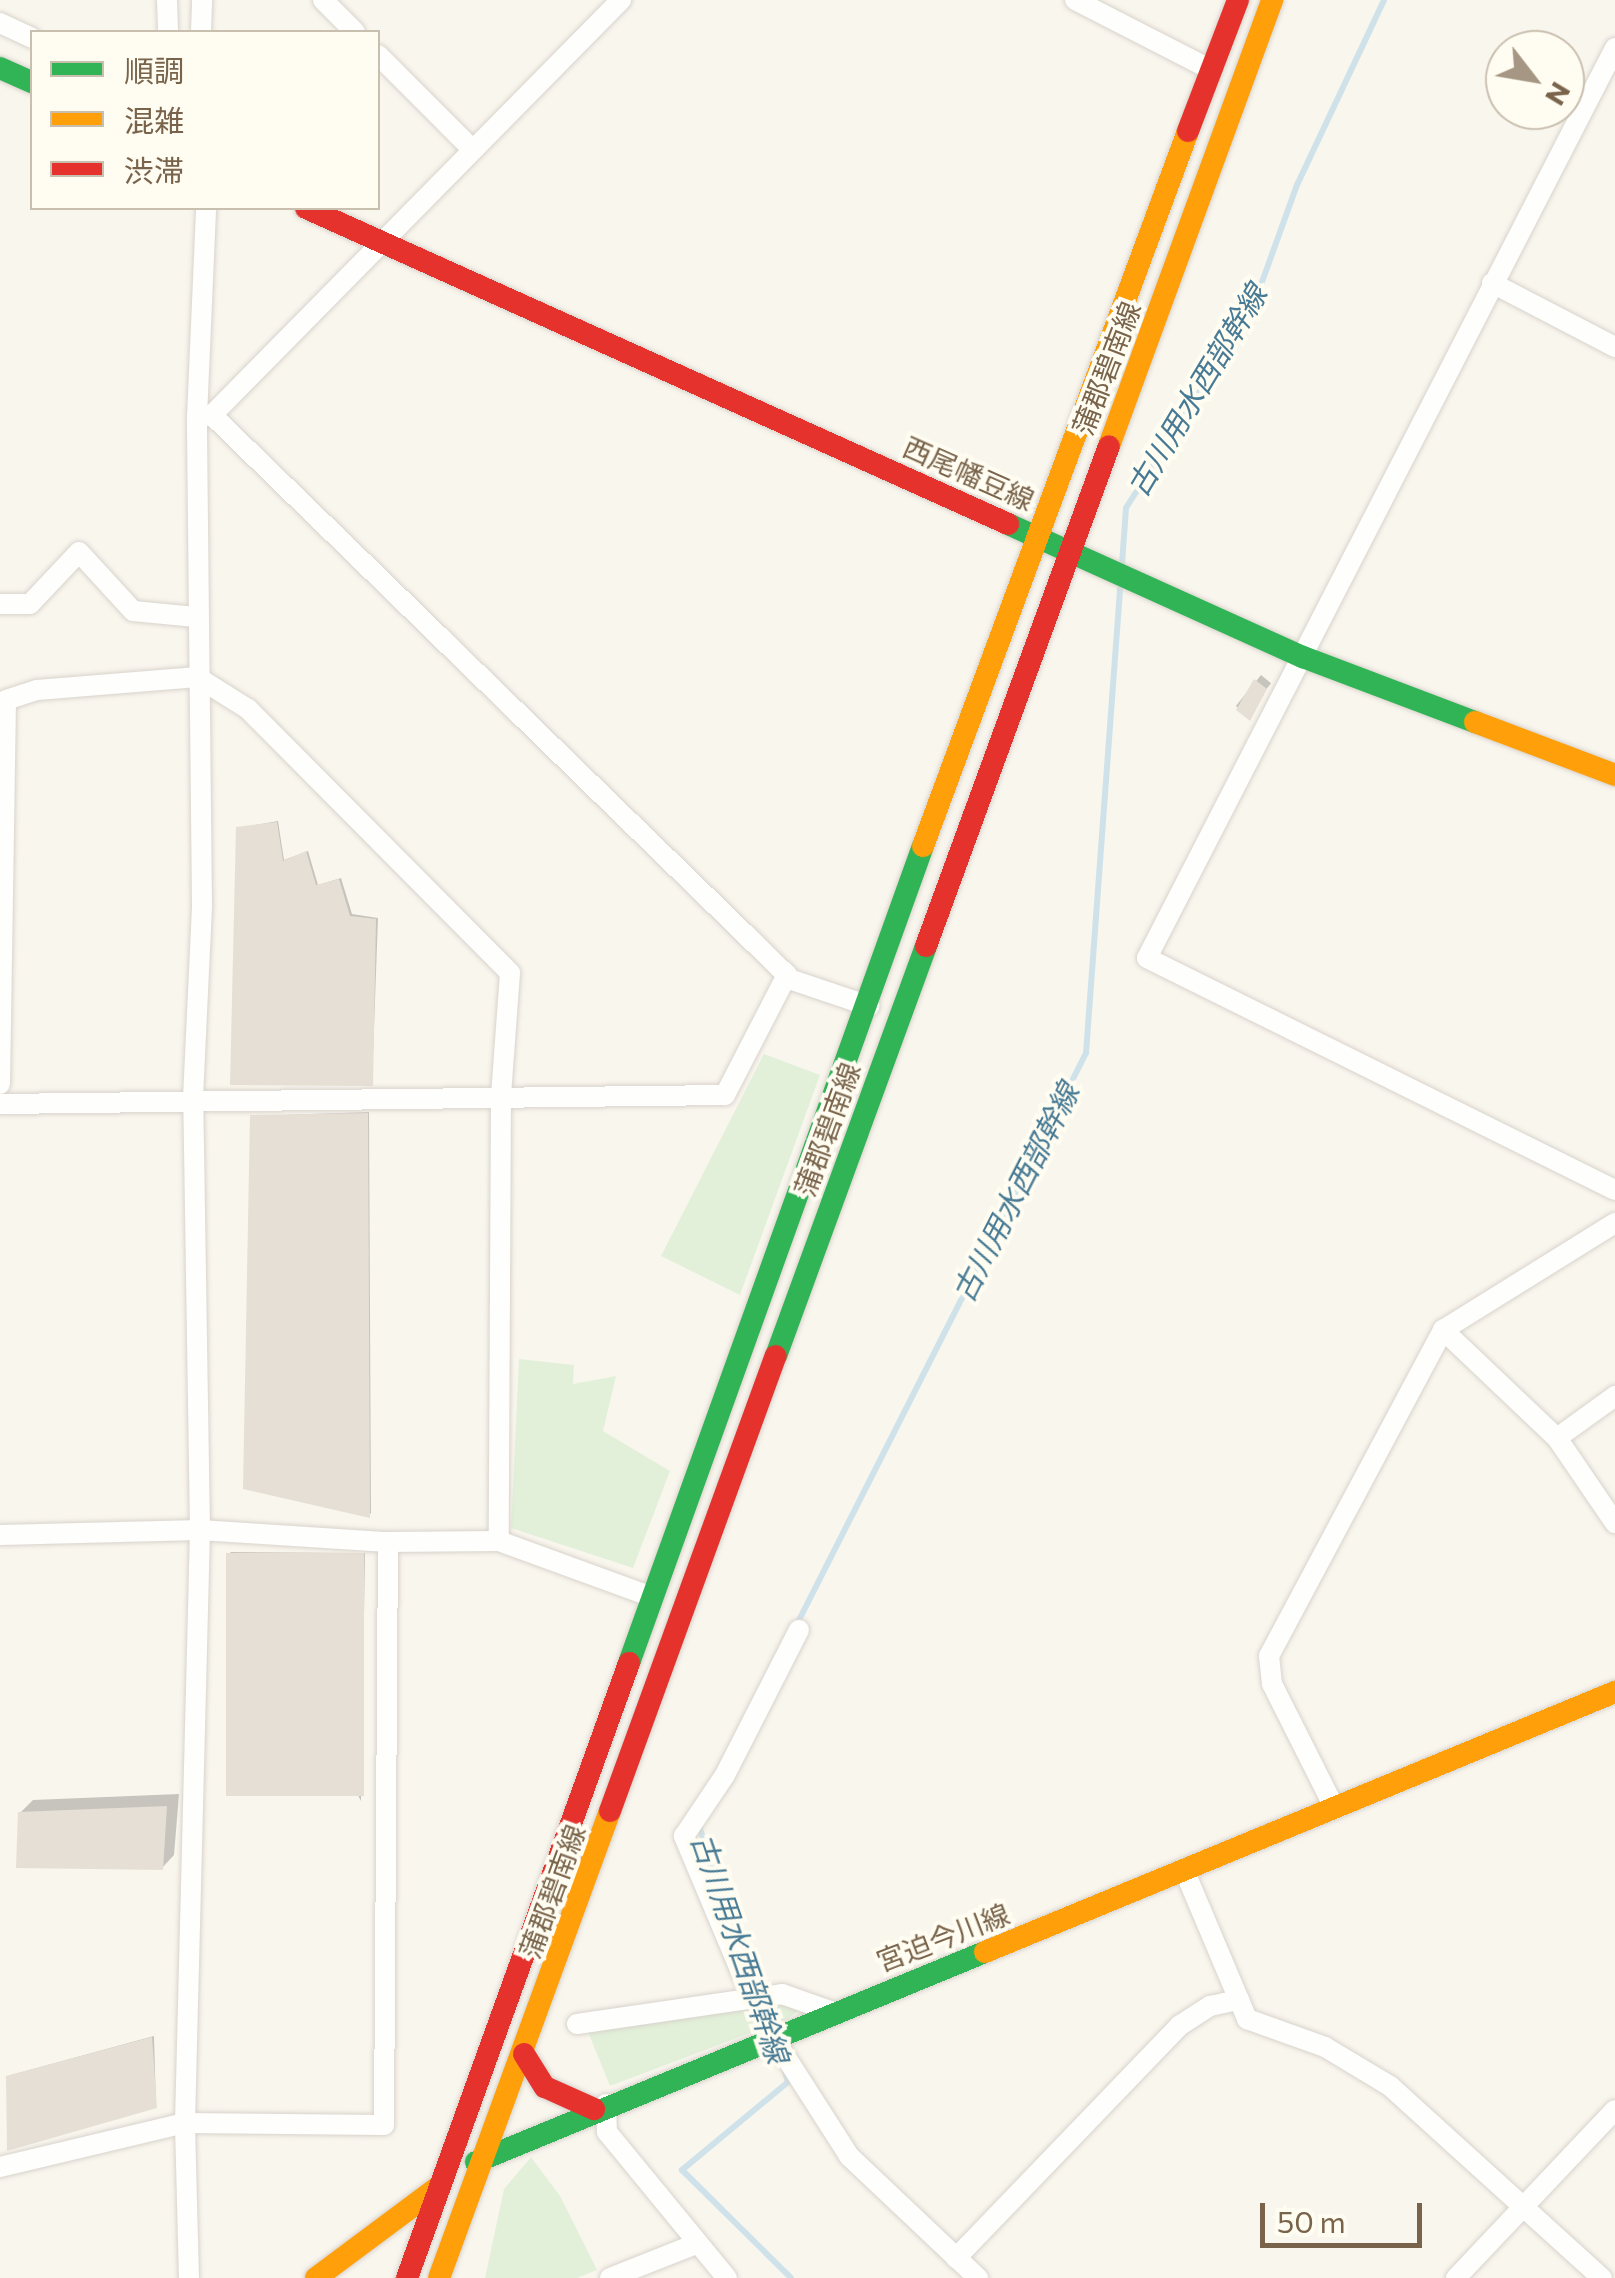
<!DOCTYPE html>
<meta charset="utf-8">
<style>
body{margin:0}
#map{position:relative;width:1615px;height:2278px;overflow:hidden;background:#f9f6ee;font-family:Commissioner,"Noto Sans JP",sans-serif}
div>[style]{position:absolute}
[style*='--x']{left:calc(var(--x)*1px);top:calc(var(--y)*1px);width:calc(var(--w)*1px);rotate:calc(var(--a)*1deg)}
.green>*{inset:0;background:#e2f0d9}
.shadow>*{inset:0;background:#0003;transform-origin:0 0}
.stream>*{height:6px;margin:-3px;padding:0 3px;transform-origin:3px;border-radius:3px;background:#cfe2ea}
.building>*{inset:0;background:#e6dfd5;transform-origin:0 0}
.roads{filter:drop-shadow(0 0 2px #d8d3cc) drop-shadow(0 0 2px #d8d3cc)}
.street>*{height:20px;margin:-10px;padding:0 10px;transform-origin:10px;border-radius:10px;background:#fefefc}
.fast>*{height:22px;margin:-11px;padding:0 11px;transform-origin:11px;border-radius:11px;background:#30b455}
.slow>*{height:22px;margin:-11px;padding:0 11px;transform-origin:11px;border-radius:11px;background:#ff9f0a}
.jam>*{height:22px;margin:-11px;padding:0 11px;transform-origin:11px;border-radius:11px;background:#e5322d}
span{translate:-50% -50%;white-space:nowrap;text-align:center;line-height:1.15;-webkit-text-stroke:8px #fffcf1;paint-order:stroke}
.street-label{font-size:28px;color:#79644b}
.water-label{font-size:30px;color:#477a94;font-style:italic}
.legend{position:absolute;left:30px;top:30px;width:350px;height:180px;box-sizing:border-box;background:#fffcf1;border:2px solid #c9bfaf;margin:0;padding:12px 18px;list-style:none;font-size:30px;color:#79644b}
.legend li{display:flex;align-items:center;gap:20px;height:50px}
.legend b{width:50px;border:2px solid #c9bfaf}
.north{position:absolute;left:1485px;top:30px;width:100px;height:100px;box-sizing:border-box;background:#fffcf1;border:2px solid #c9bfaf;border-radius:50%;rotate:121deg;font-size:28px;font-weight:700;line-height:40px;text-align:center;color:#79644b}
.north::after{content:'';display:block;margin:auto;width:35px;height:45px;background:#a69784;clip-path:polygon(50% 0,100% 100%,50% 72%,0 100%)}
.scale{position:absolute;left:1260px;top:2203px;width:162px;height:45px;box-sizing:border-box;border:5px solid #79644b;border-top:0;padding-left:12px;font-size:30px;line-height:35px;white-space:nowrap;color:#79644b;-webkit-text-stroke:8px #fffcf1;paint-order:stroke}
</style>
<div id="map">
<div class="green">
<i style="clip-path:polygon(764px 1054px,820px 1075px,740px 1295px,661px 1256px)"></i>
<i style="clip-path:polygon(519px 1359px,574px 1365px,573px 1384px,616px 1376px,603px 1431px,670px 1471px,633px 1568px,511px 1528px)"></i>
<i style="clip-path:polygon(793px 2000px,797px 2012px,787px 2019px,610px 2086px,588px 2032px)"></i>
<i style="clip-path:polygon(531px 2157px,560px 2196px,597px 2270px,577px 2278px,485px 2278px,504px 2189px)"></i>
</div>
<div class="shadow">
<i style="left:1261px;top:675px;width:13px;height:40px;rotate:39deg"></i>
<i style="clip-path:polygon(278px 821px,284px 860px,308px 851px,318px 885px,341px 878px,352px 914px,378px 918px,372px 1083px,239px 828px)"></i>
<i style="clip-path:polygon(369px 1112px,371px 1513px,369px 1515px,253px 1116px)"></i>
<i style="clip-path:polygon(231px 1552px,365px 1553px,361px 1801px,229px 1554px)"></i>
<i style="clip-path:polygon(179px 1794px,174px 1855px,162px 1868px,20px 1813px,33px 1800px)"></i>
<i style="clip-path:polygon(154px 2036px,156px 2106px,11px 2075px)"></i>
</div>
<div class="stream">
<i style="--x:1122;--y:564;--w:56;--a:-85.9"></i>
<i style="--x:1126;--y:508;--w:238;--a:-57.7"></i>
<i style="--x:1253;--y:307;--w:130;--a:-70.2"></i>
<i style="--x:1297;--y:185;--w:204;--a:-64.8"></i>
<i style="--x:797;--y:1624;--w:640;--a:-63.15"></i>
<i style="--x:1086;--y:1053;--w:467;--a:-85.8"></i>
<i style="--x:699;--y:1826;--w:128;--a:70.9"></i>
<i style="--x:760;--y:2001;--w:33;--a:70"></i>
<i style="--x:785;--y:2072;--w:10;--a:73"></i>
<i style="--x:788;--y:2082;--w:138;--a:140.3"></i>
<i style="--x:682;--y:2170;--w:153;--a:44.7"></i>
</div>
<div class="building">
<i style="clip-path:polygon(1254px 679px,1267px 689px,1250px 721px,1236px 710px)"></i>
<i style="clip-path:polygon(277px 822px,283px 861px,306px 851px,316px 885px,339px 879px,350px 916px,376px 919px,373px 1086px,230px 1085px,236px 827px)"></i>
<i style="clip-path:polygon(368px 1113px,370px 1518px,243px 1489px,250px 1115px)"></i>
<i style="left:226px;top:1553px;width:138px;height:243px"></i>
<i style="clip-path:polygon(167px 1806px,163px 1870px,16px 1868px,18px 1812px)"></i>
<i style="clip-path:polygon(152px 2037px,157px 2108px,7px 2151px,6px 2076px)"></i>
</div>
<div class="roads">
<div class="street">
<i style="--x:167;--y:0;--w:32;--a:88"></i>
<i style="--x:323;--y:0;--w:45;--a:45"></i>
<i style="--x:1075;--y:0;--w:152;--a:27.1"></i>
<i style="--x:0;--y:23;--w:35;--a:25"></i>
<i style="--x:201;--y:32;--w:32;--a:-88"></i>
<i style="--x:1615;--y:48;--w:1023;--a:117.22"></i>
<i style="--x:1147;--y:958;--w:522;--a:26.37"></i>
<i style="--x:378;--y:55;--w:134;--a:45"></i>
<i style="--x:1492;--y:283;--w:139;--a:27.5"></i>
<i style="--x:199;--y:417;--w:13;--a:-9"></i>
<i style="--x:212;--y:415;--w:583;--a:-45.42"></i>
<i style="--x:0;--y:604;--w:30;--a:0"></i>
<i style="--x:30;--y:604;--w:71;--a:-46.7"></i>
<i style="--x:79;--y:552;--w:80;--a:47.5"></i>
<i style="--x:133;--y:611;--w:63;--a:5.4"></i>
<i style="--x:786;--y:978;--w:88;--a:18.6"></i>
<i style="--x:0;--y:1084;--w:384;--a:-89.1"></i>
<i style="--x:6;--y:700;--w:33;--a:-18"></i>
<i style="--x:37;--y:690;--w:161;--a:-4.6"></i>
<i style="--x:197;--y:677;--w:60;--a:32.1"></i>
<i style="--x:248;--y:709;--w:372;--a:45.2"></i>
<i style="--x:510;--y:973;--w:123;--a:94.2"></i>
<i style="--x:501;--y:1096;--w:445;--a:90.3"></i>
<i style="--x:0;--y:1104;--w:725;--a:-0.71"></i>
<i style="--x:725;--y:1095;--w:135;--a:-62.7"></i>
<i style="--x:787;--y:975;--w:803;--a:-135.76"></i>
<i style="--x:1443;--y:1330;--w:157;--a:43.5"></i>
<i style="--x:1557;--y:1438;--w:103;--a:55.7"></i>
<i style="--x:1557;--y:1438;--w:72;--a:-35.9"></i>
<i style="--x:0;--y:1535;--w:200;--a:-1.4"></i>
<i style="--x:200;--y:1530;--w:188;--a:3.7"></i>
<i style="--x:388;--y:1542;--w:111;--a:-0.5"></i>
<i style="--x:499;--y:1541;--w:163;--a:20.1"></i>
<i style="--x:1335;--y:1809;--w:140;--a:-116.7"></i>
<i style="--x:1272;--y:1684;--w:28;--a:-96"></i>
<i style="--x:1269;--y:1656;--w:370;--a:-61.9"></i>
<i style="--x:1443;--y:1330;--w:203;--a:-31.9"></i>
<i style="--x:1185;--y:1872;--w:160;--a:67.1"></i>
<i style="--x:1247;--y:2019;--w:83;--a:19.7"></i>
<i style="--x:1325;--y:2047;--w:76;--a:31"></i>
<i style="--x:1390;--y:2086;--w:286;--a:42.2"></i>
<i style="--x:752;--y:1998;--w:176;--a:-112.8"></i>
<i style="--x:684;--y:1836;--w:73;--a:-56.1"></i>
<i style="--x:725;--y:1775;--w:163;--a:-63"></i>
<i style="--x:577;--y:2024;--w:207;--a:-8.3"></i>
<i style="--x:782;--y:1994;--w:54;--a:19.4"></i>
<i style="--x:773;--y:2037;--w:141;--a:57.4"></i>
<i style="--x:849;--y:2156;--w:178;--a:43.4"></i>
<i style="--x:606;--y:2104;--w:28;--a:88"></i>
<i style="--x:607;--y:2132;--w:189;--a:50.6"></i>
<i style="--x:0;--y:2167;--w:190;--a:-13.4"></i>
<i style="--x:185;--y:2123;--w:199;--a:0.6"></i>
<i style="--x:384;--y:2125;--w:583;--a:-89.61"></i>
<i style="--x:956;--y:2258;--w:322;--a:-46.1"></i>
<i style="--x:1179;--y:2026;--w:37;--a:-33"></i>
<i style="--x:1210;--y:2006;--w:30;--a:-12"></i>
<i style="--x:189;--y:2278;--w:155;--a:-91.5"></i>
<i style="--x:185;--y:2123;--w:593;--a:-88.55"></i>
<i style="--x:200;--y:1530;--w:432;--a:-90.9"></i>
<i style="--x:193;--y:1098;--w:192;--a:-87.3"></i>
<i style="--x:202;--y:906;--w:489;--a:-90.6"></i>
<i style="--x:197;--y:417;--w:209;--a:-87.5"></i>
<i style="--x:610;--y:2278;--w:92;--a:-21.6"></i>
<i style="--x:1456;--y:2278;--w:231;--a:-46.6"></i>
</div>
<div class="fast">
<i style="--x:0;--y:68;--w:35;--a:24"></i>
<i style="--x:1008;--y:524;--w:324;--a:24.3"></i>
<i style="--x:1303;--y:657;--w:184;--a:20.7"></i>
<i style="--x:776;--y:1356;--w:437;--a:-69.9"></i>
<i style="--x:629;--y:1663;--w:868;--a:-70.21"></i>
<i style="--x:476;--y:2162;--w:551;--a:-22.42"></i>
</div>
<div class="slow">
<i style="--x:1109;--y:446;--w:475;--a:-69.9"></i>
<i style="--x:1475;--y:722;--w:150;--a:20.7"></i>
<i style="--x:923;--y:846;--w:763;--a:-69.66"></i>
<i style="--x:985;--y:1952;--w:682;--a:-22.43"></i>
<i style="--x:316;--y:2278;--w:152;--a:-36.7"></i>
<i style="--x:439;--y:2278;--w:497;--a:-69.9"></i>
</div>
<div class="jam">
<i style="--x:1188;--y:131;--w:140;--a:-69.1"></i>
<i style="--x:306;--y:208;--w:770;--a:24.23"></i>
<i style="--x:926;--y:946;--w:532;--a:-69.9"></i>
<i style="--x:610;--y:1811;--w:484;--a:-70"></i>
<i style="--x:524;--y:2054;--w:39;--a:58"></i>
<i style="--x:545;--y:2087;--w:54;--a:24.2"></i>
<i style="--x:407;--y:2278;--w:654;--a:-70.15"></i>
</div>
</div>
<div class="street-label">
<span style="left:1106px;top:368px;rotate:-69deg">蒲郡碧南線</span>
<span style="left:969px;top:473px;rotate:24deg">西尾幡豆線</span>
<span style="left:827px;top:1129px;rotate:-70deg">蒲郡碧南線</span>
<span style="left:552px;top:1891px;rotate:-70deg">蒲郡碧南線</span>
<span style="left:943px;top:1937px;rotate:-21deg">宮迫今川線</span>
</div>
<div class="water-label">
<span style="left:1196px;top:390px;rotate:-59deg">古川用水西部幹線</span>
<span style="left:1015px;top:1192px;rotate:-63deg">古川用水西部幹線</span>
<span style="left:741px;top:1948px;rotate:71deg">古川用水西部幹線</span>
</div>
<ul class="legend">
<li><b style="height:12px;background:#30b455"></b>順調</li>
<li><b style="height:12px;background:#ff9f0a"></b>混雑</li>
<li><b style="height:12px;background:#e5322d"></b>渋滞</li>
</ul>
<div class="north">N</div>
<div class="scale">50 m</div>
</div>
